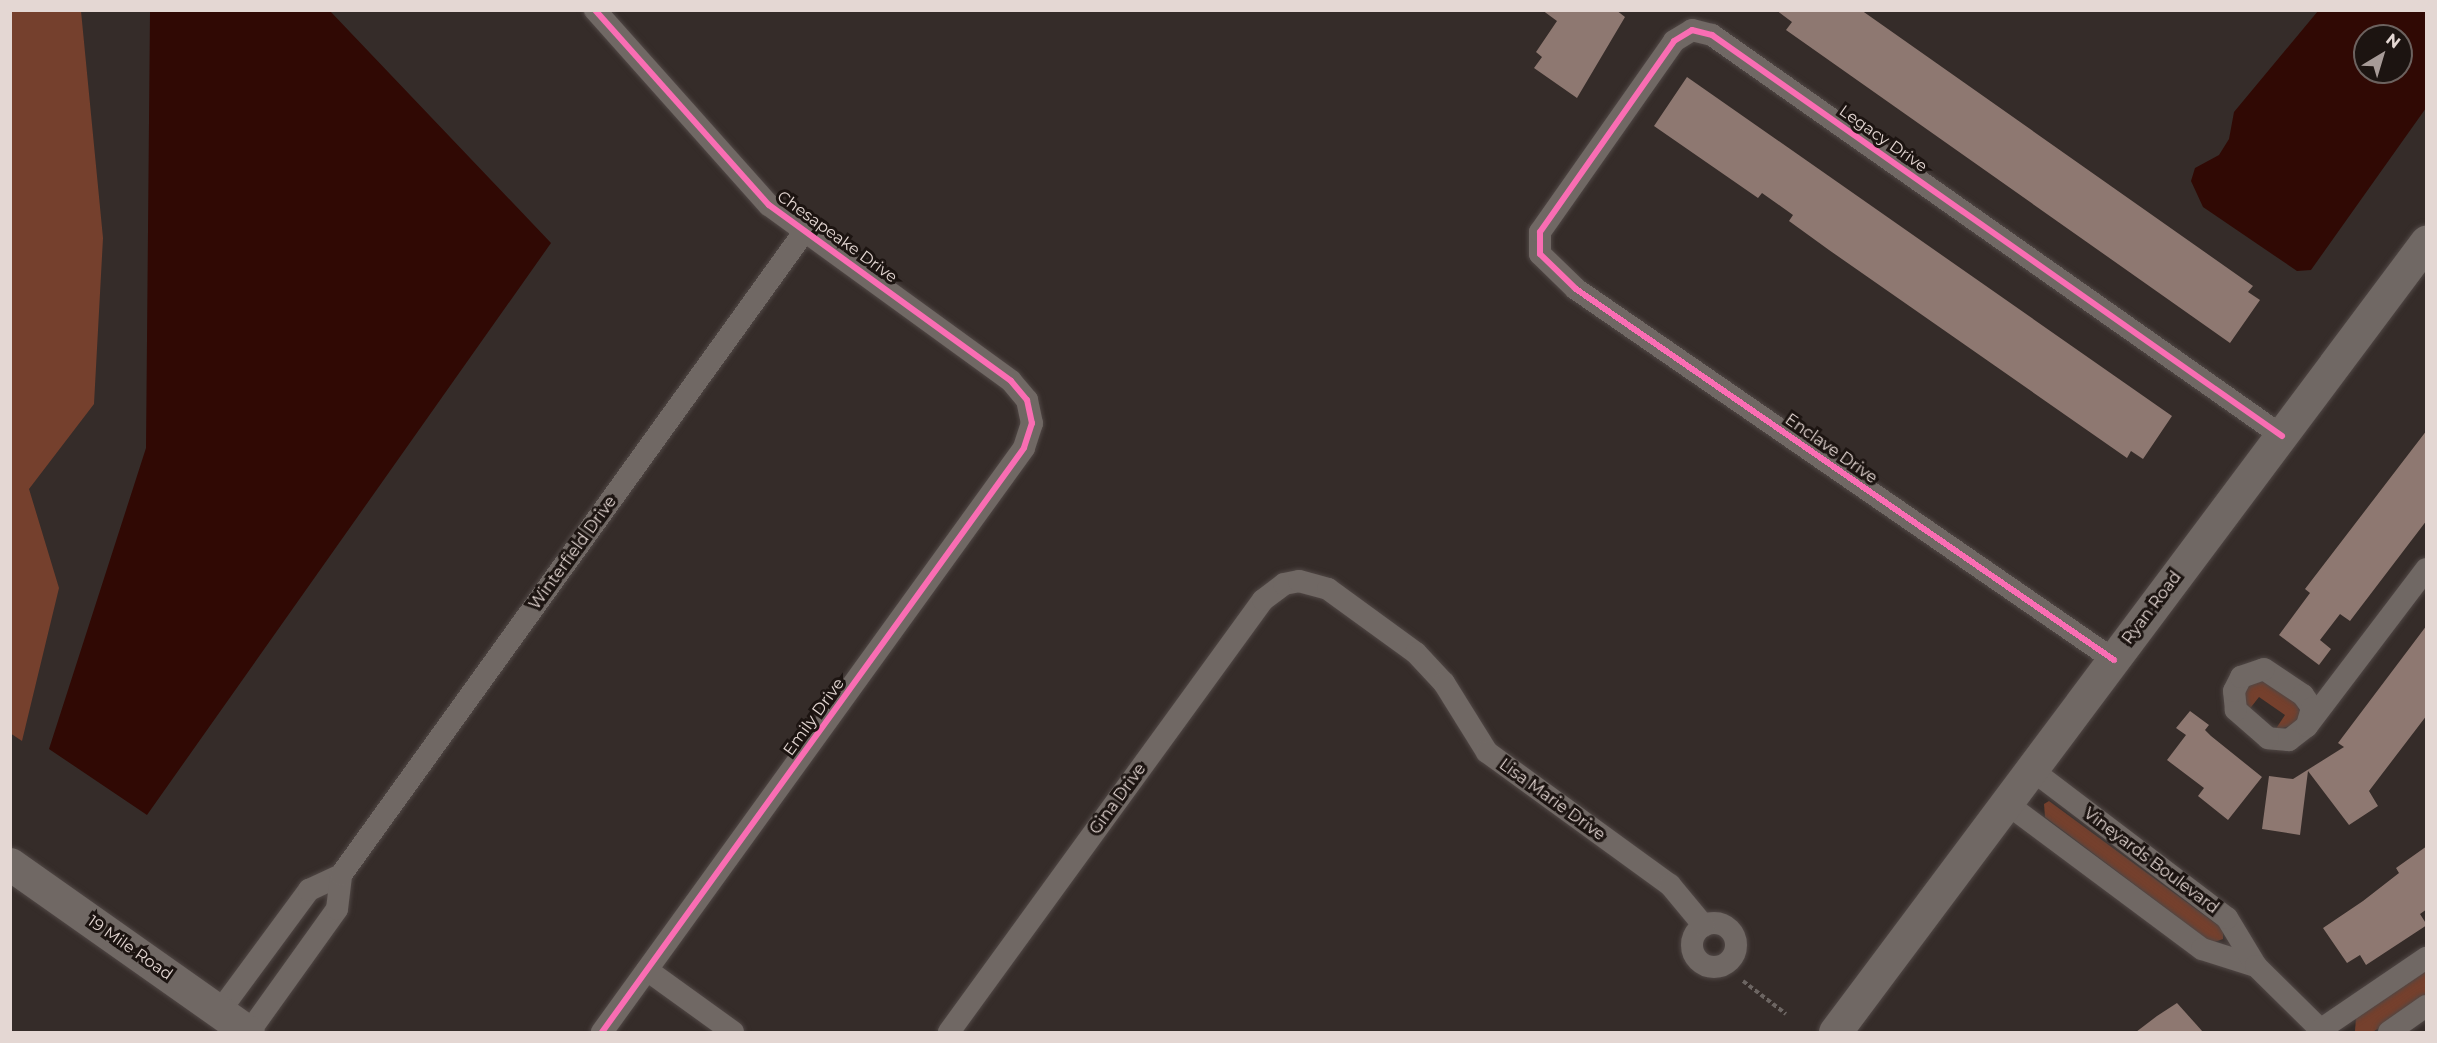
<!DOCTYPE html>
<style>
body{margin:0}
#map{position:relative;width:2437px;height:1043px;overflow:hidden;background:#352c29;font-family:Montserrat,sans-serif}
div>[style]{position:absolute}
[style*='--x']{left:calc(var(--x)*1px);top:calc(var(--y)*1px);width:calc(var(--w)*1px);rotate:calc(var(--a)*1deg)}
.green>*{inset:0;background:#75402d}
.water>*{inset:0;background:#300904}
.building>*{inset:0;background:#8e7871}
.path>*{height:4px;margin-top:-2px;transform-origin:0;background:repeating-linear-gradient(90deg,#6c6562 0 4.5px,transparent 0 7.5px)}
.roads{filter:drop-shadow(0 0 2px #504745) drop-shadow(0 0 2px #504745)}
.minor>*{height:22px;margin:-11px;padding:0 11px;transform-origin:11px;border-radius:11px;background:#706864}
.minor>.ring{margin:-11px;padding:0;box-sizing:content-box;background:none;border:22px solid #706864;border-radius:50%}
.secondary>*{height:33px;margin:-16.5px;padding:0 16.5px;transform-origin:16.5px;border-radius:16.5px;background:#706864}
.cycleway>*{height:6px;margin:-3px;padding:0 3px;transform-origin:3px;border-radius:3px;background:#f96db3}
span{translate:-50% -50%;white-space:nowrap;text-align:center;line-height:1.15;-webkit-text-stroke:6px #1c1411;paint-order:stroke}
.street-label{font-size:16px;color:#e4d7d3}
.frame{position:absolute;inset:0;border:12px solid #e4d7d3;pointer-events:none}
.north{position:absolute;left:2353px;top:24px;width:60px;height:60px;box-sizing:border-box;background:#1c1411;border:2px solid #6c625f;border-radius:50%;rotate:38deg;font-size:16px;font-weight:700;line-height:24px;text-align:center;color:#e4d7d3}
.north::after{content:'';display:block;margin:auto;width:21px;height:27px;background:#a79b98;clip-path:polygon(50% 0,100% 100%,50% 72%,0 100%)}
</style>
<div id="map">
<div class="green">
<i style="clip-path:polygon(11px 10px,81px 11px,103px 238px,94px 404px,29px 489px,59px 588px,22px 741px,10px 733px)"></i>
<i style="clip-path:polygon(2256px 681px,2269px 682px,2295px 701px,2300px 712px,2297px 724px,2275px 730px,2285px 715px,2259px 697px,2248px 711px,2243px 700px,2246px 687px)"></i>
<i style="clip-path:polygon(2049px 801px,2223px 929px,2223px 939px,2212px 943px,2045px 817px,2044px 804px)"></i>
<i style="clip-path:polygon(2426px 967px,2426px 996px,2373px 1032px,2355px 1031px,2356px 1017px)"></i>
</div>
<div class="water">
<i style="clip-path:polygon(150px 11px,330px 11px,551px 243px,147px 815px,49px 749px,146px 448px)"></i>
<i style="clip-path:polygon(evenodd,2318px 11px,2426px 11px,2426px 108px,2311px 270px,2297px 271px,2203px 207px,2191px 181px,2195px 168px,2219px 155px,2229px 139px,2234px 112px,2318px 11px,2365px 36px,2401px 36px,2401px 72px,2365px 72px,2365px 36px)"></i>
</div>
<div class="building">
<i style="clip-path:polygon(1542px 10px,1616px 10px,1625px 17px,1577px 98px,1534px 68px,1542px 57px,1536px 52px,1557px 21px)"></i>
<i style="clip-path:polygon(1776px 10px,1861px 10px,2253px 286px,2248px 292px,2260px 300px,2230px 343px,1786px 30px,1792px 22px)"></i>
<i style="clip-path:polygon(1687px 77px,2172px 416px,2143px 459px,2131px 451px,2127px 458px,1829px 250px,1789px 221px,1793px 215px,1762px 193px,1758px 198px,1654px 126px)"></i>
<i style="clip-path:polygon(2427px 430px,2427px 520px,2350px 621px,2340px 614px,2320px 640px,2331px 649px,2319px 665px,2279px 635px,2310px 593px,2305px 589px)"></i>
<i style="clip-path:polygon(2427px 625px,2427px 715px,2369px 791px,2378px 806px,2349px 825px,2308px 771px,2300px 835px,2262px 829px,2269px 776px,2293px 779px,2344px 747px,2338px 743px)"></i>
<i style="clip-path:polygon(2190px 711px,2209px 725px,2205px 730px,2211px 736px,2262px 777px,2228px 820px,2198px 796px,2204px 788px,2167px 760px,2186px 735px,2176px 728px)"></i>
<i style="clip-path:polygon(2427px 846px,2427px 909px,2420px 914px,2427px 925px,2366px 965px,2360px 955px,2347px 963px,2323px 928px,2363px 901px,2399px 873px,2396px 868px)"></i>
<i style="clip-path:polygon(2177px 1003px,2203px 1032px,2136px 1032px,2157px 1016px)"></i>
</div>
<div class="path">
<i style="--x:1743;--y:981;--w:54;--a:37.5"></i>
</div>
<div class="roads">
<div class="minor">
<i style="--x:595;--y:10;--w:261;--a:48.3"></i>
<i style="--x:769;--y:205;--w:299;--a:36"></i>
<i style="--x:1011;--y:381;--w:25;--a:50"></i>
<i style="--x:1027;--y:400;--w:24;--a:78"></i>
<i style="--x:1032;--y:423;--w:26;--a:108"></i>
<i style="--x:1024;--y:448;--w:721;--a:125.85"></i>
<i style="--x:2114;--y:660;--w:654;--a:-145.41"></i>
<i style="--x:1576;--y:289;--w:50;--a:-135.8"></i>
<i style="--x:1540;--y:254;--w:22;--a:-90"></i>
<i style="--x:1540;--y:232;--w:233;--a:-54.9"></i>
<i style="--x:1674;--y:41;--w:21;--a:-31"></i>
<i style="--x:1692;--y:30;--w:21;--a:14"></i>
<i style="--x:1712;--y:35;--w:697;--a:35.13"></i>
<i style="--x:2264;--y:669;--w:47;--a:33.7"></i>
<i style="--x:2303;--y:695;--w:16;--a:55"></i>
<i style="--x:2312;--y:708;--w:19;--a:106"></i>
<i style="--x:2307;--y:726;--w:23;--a:142"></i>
<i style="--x:2289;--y:740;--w:21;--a:-175"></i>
<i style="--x:2268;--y:738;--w:43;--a:-138.8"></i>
<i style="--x:2236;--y:710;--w:19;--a:-96"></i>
<i style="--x:2234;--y:691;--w:16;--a:-63"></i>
<i style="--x:2241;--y:677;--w:24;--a:-19"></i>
<i style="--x:2307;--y:726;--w:197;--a:-52.8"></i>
<i style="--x:2006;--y:803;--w:244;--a:36.7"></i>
<i style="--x:2202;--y:949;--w:57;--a:17.5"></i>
<i style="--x:2256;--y:966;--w:56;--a:-121.1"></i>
<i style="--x:2227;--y:918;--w:246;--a:-142.8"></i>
<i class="ring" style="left:1692px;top:923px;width:22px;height:22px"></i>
<i style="--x:2256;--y:966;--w:94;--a:44.6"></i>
<i style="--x:647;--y:970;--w:106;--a:35.8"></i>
<i style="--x:219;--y:1012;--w:152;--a:-53.6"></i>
<i style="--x:309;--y:890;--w:35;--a:-25"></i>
<i style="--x:249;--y:1032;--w:151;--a:-54.4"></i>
<i style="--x:337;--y:909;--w:34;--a:-83"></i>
<i style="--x:341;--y:875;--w:792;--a:-54.24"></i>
<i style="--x:949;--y:1032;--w:534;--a:-53.99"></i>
<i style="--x:1263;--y:600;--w:26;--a:-37"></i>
<i style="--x:1284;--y:584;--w:15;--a:-11"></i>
<i style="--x:1299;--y:581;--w:30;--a:15"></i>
<i style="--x:1328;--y:589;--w:109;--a:36"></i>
<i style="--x:1416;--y:653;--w:41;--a:47"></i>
<i style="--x:1444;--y:683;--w:81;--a:58.1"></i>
<i style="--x:1487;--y:752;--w:226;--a:36"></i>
<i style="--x:1670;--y:885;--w:53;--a:50.3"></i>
<i style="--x:2317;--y:1032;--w:132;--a:-34.2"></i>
<i style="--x:2389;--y:1032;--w:45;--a:-35.1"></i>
</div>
<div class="secondary">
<i style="--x:10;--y:864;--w:291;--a:35.2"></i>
<i style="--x:1835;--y:1032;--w:987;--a:-53.2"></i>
</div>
</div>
<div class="cycleway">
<i style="--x:595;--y:10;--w:261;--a:48.3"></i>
<i style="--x:769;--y:205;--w:299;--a:36"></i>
<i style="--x:1011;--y:381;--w:25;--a:50"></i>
<i style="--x:1027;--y:400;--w:24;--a:78"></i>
<i style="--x:1032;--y:423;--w:26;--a:108"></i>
<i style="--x:1024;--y:448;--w:721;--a:125.85"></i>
<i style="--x:2114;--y:660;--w:654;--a:-145.41"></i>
<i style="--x:1576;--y:289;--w:50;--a:-135.8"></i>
<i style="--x:1540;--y:254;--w:22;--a:-90"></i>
<i style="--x:1540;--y:232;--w:233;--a:-54.9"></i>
<i style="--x:1674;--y:41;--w:21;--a:-31"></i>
<i style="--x:1692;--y:30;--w:21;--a:14"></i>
<i style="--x:1712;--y:35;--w:697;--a:35.13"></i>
</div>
<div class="street-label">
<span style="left:1883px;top:139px;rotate:35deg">Legacy Drive</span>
<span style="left:837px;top:237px;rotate:36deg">Chesapeake Drive</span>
<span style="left:1831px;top:449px;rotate:35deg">Enclave Drive</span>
<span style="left:573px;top:553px;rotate:-54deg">Winterfield Drive</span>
<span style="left:2152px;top:608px;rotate:-53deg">Ryan Road</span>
<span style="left:814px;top:717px;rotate:-54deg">Emily Drive</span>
<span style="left:1118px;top:799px;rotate:-54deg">Gina Drive</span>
<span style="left:1552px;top:800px;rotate:36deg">Lisa Marie Drive</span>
<span style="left:2151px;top:861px;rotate:37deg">Vineyards Boulevard</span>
<span style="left:130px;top:948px;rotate:35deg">19 Mile Road</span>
</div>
<div class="frame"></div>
<div class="north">N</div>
</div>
